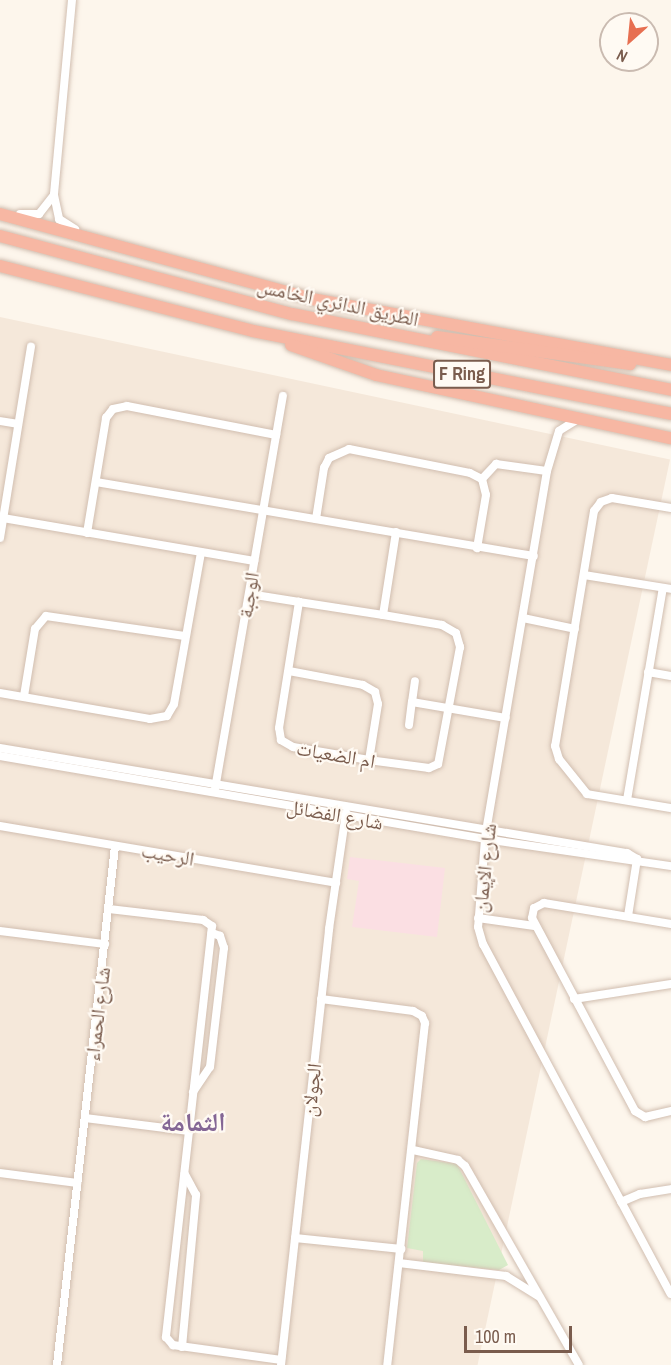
<!DOCTYPE html>
<meta charset="utf-8">
<style>
body{margin:0}
#map{position:relative;width:671px;height:1365px;overflow:hidden;background:#fdf6ec;font-family:"Archivo Narrow","Noto Naskh Arabic",sans-serif}
div>[style]{position:absolute}
[style*='--x']{left:calc(var(--x)*1px);top:calc(var(--y)*1px);width:calc(var(--w)*1px);rotate:calc(var(--a)*1deg)}
.residential>*{inset:0;background:#f5e8da;transform-origin:0 0}
.medical>*{inset:0;background:#fbdfe3}
.green>*{inset:0;background:#d8ecc9}
.roads{filter:drop-shadow(0 0 2px #d1beb0) drop-shadow(0 0 2px #d1beb0)}
.minor>*{height:8px;margin:-4px;padding:0 4px;transform-origin:4px;border-radius:4px;background:#fff}
.highway>*{height:12px;margin:-6px;padding:0 6px;transform-origin:6px;border-radius:6px;background:#f7b7a3}
span{translate:-50% -50%;white-space:nowrap;text-align:center;line-height:1.15;-webkit-text-stroke:4.5px #fffaf3;paint-order:stroke}
.shield-label span{padding:2px 4px;background:#fffaf3;border:2px solid;border-radius:4px;-webkit-text-stroke-width:0}
.shield-label{font-size:18px;color:#7a5c4d;font-weight:700}
.street-label{font-size:20px;color:#7a5c4d}
.district-label{font-size:26px;color:#846695;font-weight:700}
.north{position:absolute;left:599px;top:12px;width:60px;height:60px;box-sizing:border-box;background:#fffaf3;border:2px solid #cabbb1;border-radius:50%;rotate:207deg;font-size:16px;font-weight:700;line-height:24px;text-align:center;color:#7a5c4d}
.north::after{content:'';display:block;margin:auto;width:21px;height:27px;background:#e76f51;clip-path:polygon(50% 0,100% 100%,50% 72%,0 100%)}
.scale{position:absolute;left:464px;top:1326px;width:108px;height:27px;box-sizing:border-box;border:3px solid #7a5c4d;border-top:0;padding-left:8px;font-size:18px;line-height:21px;white-space:nowrap;color:#7a5c4d;-webkit-text-stroke:4px #fffaf3;paint-order:stroke}
</style>
<div id="map">
<div class="residential">
<i style="left:0;top:317px;width:685px;height:1048px;rotate:12deg"></i>
</div>
<div class="medical">
<i style="clip-path:polygon(350px 857px,445px 868px,437px 937px,352px 927px,359px 881px,347px 879px)"></i>
</div>
<div class="green">
<i style="clip-path:polygon(421px 1159px,457px 1164px,508px 1265px,499px 1270px,423px 1262px,423px 1251px,407px 1248px,417px 1163px)"></i>
</div>
<div class="roads">
<div class="minor">
<i style="--x:72;--y:0;--w:196;--a:95.3"></i>
<i style="--x:54;--y:195;--w:25;--a:78"></i>
<i style="--x:59;--y:219;--w:19;--a:32"></i>
<i style="--x:20;--y:214;--w:19;--a:0"></i>
<i style="--x:39;--y:214;--w:24;--a:-52"></i>
<i style="--x:578;--y:419;--w:22;--a:148"></i>
<i style="--x:559;--y:431;--w:42;--a:106.7"></i>
<i style="--x:547;--y:471;--w:373;--a:99.6"></i>
<i style="--x:485;--y:839;--w:88;--a:94.5"></i>
<i style="--x:478;--y:927;--w:18;--a:74"></i>
<i style="--x:483;--y:944;--w:397;--a:61.8"></i>
<i style="--x:0;--y:421;--w:18;--a:9"></i>
<i style="--x:482;--y:479;--w:21;--a:-47"></i>
<i style="--x:496;--y:464;--w:51;--a:7.8"></i>
<i style="--x:96;--y:482;--w:444;--a:9.6"></i>
<i style="--x:671;--y:508;--w:60;--a:-170.4"></i>
<i style="--x:612;--y:498;--w:12;--a:160"></i>
<i style="--x:601;--y:502;--w:11;--a:128"></i>
<i style="--x:594;--y:511;--w:238;--a:99.4"></i>
<i style="--x:555;--y:746;--w:14;--a:73"></i>
<i style="--x:559;--y:759;--w:45;--a:51.3"></i>
<i style="--x:587;--y:794;--w:85;--a:9.5"></i>
<i style="--x:3;--y:518;--w:255;--a:9.7"></i>
<i style="--x:316;--y:519;--w:52;--a:-81.1"></i>
<i style="--x:324;--y:468;--w:11;--a:-63"></i>
<i style="--x:329;--y:458;--w:22;--a:-24"></i>
<i style="--x:349;--y:449;--w:123;--a:11.2"></i>
<i style="--x:470;--y:473;--w:13;--a:27"></i>
<i style="--x:482;--y:479;--w:16;--a:76"></i>
<i style="--x:486;--y:495;--w:54;--a:99.6"></i>
<i style="--x:87;--y:533;--w:117;--a:-80.6"></i>
<i style="--x:106;--y:418;--w:11;--a:-52"></i>
<i style="--x:113;--y:409;--w:14;--a:-12"></i>
<i style="--x:127;--y:406;--w:152;--a:11"></i>
<i style="--x:0;--y:538;--w:194;--a:-80.8"></i>
<i style="--x:584;--y:575;--w:88;--a:9.1"></i>
<i style="--x:249;--y:594;--w:51;--a:9.1"></i>
<i style="--x:299;--y:602;--w:85;--a:8.8"></i>
<i style="--x:383;--y:615;--w:60;--a:9.6"></i>
<i style="--x:442;--y:625;--w:16;--a:30"></i>
<i style="--x:456;--y:633;--w:15;--a:74"></i>
<i style="--x:460;--y:647;--w:119;--a:100.6"></i>
<i style="--x:438;--y:764;--w:10;--a:156"></i>
<i style="--x:429;--y:768;--w:61;--a:-172.4"></i>
<i style="--x:369;--y:760;--w:77;--a:-170.3"></i>
<i style="--x:293;--y:747;--w:14;--a:-150"></i>
<i style="--x:281;--y:740;--w:12;--a:-99"></i>
<i style="--x:279;--y:728;--w:128;--a:-81"></i>
<i style="--x:383;--y:615;--w:84;--a:-81.1"></i>
<i style="--x:523;--y:618;--w:53;--a:11.9"></i>
<i style="--x:289;--y:671;--w:75;--a:10.7"></i>
<i style="--x:363;--y:685;--w:14;--a:30"></i>
<i style="--x:375;--y:692;--w:12;--a:76"></i>
<i style="--x:378;--y:704;--w:57;--a:99.1"></i>
<i style="--x:648;--y:672;--w:23;--a:10"></i>
<i style="--x:0;--y:693;--w:152;--a:9.8"></i>
<i style="--x:150;--y:719;--w:17;--a:-10"></i>
<i style="--x:167;--y:716;--w:14;--a:-60"></i>
<i style="--x:174;--y:704;--w:154;--a:-79.9"></i>
<i style="--x:24;--y:696;--w:68;--a:-80.7"></i>
<i style="--x:35;--y:629;--w:17;--a:-50"></i>
<i style="--x:46;--y:616;--w:140;--a:8.2"></i>
<i style="--x:412;--y:702;--w:21;--a:-82"></i>
<i style="--x:409;--y:725;--w:23;--a:-83"></i>
<i style="--x:412;--y:702;--w:95;--a:9.7"></i>
<i style="--x:0;--y:748;--w:636;--a:9.51"></i>
<i style="--x:627;--y:853;--w:12;--a:31"></i>
<i style="--x:0;--y:756;--w:492;--a:9.7"></i>
<i style="--x:485;--y:839;--w:188;--a:8.3"></i>
<i style="--x:215;--y:789;--w:399;--a:-80.2"></i>
<i style="--x:627;--y:800;--w:215;--a:-80.4"></i>
<i style="--x:0;--y:826;--w:341;--a:9.6"></i>
<i style="--x:109;--y:909;--w:95;--a:6.7"></i>
<i style="--x:203;--y:920;--w:11;--a:34"></i>
<i style="--x:212;--y:926;--w:414;--a:96.4"></i>
<i style="--x:166;--y:1337;--w:11;--a:49"></i>
<i style="--x:173;--y:1345;--w:109;--a:7.9"></i>
<i style="--x:628;--y:916;--w:58;--a:-81"></i>
<i style="--x:478;--y:918;--w:57;--a:8.1"></i>
<i style="--x:671;--y:924;--w:129;--a:-170.6"></i>
<i style="--x:544;--y:903;--w:11;--a:153"></i>
<i style="--x:534;--y:908;--w:10;--a:101"></i>
<i style="--x:532;--y:918;--w:219;--a:61.9"></i>
<i style="--x:635;--y:1111;--w:12;--a:31"></i>
<i style="--x:645;--y:1117;--w:27;--a:-13"></i>
<i style="--x:0;--y:931;--w:106;--a:7.1"></i>
<i style="--x:321;--y:999;--w:93;--a:7.4"></i>
<i style="--x:413;--y:1011;--w:10;--a:29"></i>
<i style="--x:422;--y:1016;--w:8;--a:67"></i>
<i style="--x:425;--y:1023;--w:344;--a:96.3"></i>
<i style="--x:574;--y:999;--w:98;--a:-8.8"></i>
<i style="--x:193;--y:1092;--w:30;--a:-56"></i>
<i style="--x:210;--y:1067;--w:120;--a:-83.3"></i>
<i style="--x:224;--y:948;--w:13;--a:-108"></i>
<i style="--x:220;--y:936;--w:9;--a:-159"></i>
<i style="--x:85;--y:1118;--w:105;--a:7.1"></i>
<i style="--x:413;--y:1150;--w:46;--a:12.5"></i>
<i style="--x:458;--y:1160;--w:9;--a:41"></i>
<i style="--x:465;--y:1166;--w:229;--a:60.2"></i>
<i style="--x:0;--y:1173;--w:78;--a:7.4"></i>
<i style="--x:621;--y:1202;--w:21;--a:-23"></i>
<i style="--x:640;--y:1194;--w:31;--a:-9"></i>
<i style="--x:295;--y:1238;--w:107;--a:5.9"></i>
<i style="--x:399;--y:1263;--w:108;--a:6.9"></i>
<i style="--x:506;--y:1276;--w:39;--a:32"></i>
<i style="--x:182;--y:1347;--w:153;--a:-84.7"></i>
<i style="--x:196;--y:1195;--w:24;--a:-118"></i>
<i style="--x:57;--y:1365;--w:522;--a:-83.62"></i>
<i style="--x:281;--y:1365;--w:439;--a:-83.7"></i>
<i style="--x:329;--y:929;--w:118;--a:-81.7"></i>
</div>
<div class="highway">
<i style="--x:0;--y:214;--w:323;--a:15.2"></i>
<i style="--x:312;--y:299;--w:365;--a:10.4"></i>
<i style="--x:0;--y:236;--w:302;--a:15"></i>
<i style="--x:292;--y:314;--w:387;--a:11.3"></i>
<i style="--x:0;--y:266;--w:261;--a:14.4"></i>
<i style="--x:253;--y:331;--w:426;--a:11.2"></i>
<i style="--x:437;--y:337;--w:195;--a:8"></i>
<i style="--x:291;--y:345;--w:90;--a:19.4"></i>
<i style="--x:376;--y:375;--w:302;--a:12.1"></i>
</div>
</div>
<div class="shield-label">
<span style="left:462px;top:374px">F Ring</span>
</div>
<div class="street-label">
<span style="left:338px;top:302px;rotate:12deg">الطريق الدائري الخامس</span>
<span style="left:248px;top:595px;rotate:-81deg">الوجبة</span>
<span style="left:336px;top:754px;rotate:10deg">ام الضعيات</span>
<span style="left:335px;top:814px;rotate:10deg">شارع الفضائل</span>
<span style="left:168px;top:854px;rotate:10deg">الرحيب</span>
<span style="left:484px;top:868px;rotate:-84deg">شارع الإيمان</span>
<span style="left:97px;top:1014px;rotate:-83deg">شارع الحمراء</span>
<span style="left:311px;top:1090px;rotate:-84deg">الجولان</span>
</div>
<div class="district-label">
<span style="left:193px;top:1122px">الثمامة</span>
</div>
<div class="north">N</div>
<div class="scale">100 m</div>
</div>
